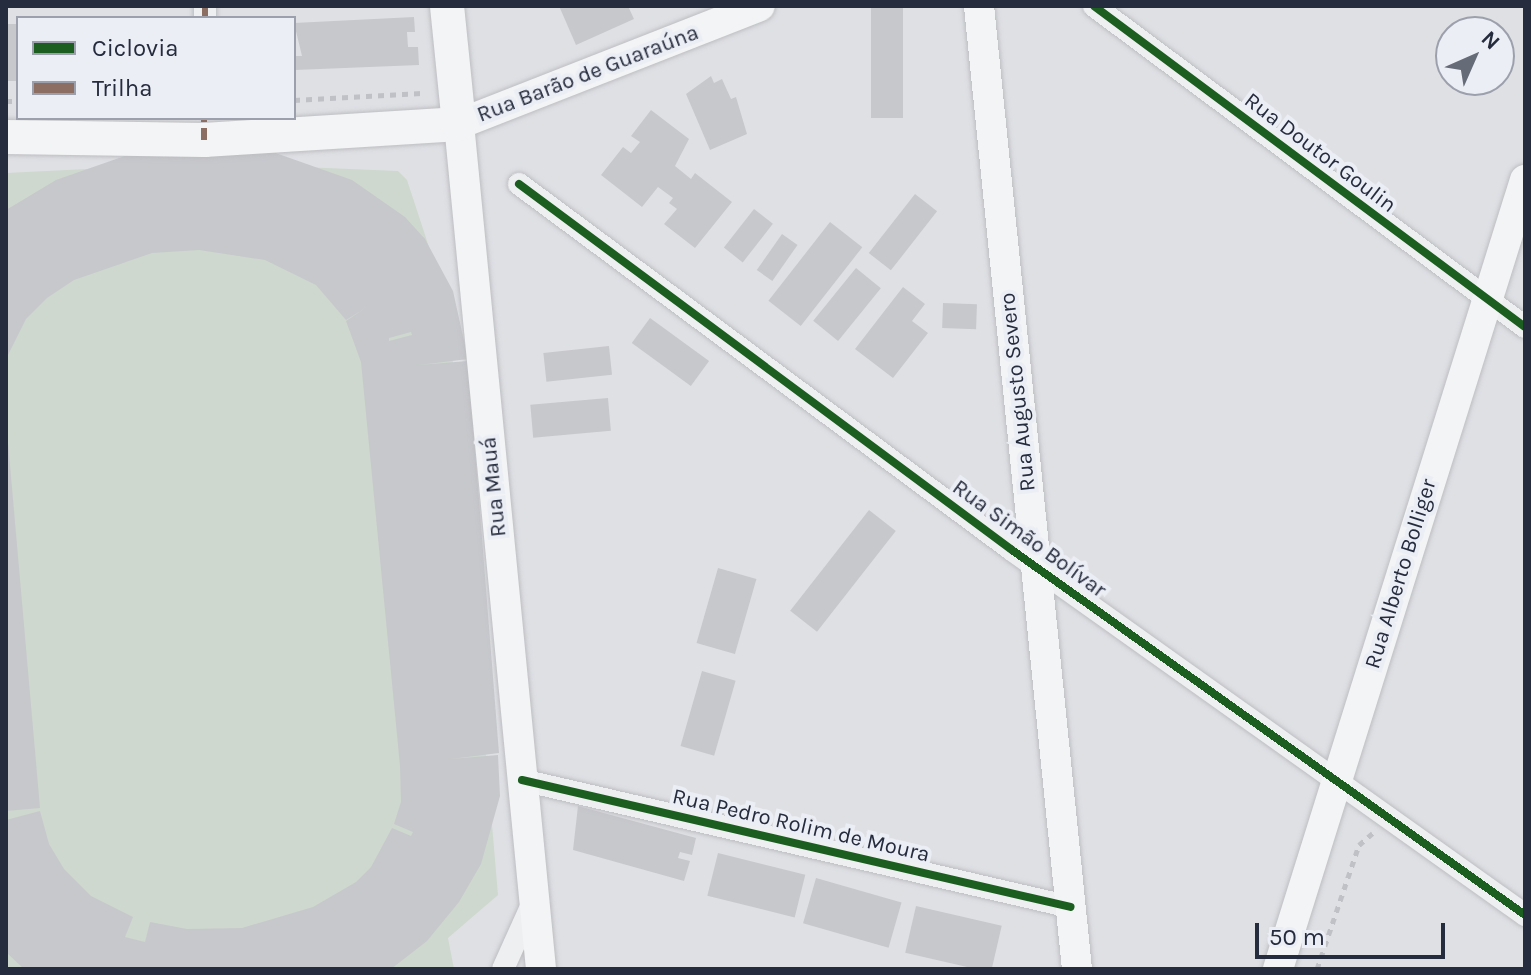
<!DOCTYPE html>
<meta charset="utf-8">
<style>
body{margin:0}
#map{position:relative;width:1531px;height:975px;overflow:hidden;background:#dfe0e4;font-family:Karla,sans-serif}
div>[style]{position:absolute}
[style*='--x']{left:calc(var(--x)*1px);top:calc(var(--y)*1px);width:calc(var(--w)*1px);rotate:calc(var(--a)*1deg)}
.green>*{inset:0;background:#ced8cf}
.building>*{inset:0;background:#c7c8cc;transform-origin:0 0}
.path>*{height:5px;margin-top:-2.5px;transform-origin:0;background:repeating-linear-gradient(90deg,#c0c1c6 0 6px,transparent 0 12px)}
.roads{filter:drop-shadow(0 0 2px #bdbec2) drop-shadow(0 0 2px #bdbec2)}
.street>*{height:22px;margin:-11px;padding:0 11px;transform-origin:11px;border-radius:11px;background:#eeeff1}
.secondary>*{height:30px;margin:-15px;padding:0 15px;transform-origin:15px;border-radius:15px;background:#f3f4f5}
.primary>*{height:34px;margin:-17px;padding:0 17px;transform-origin:17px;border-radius:17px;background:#f3f4f5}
.quiet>*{height:6px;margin-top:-3px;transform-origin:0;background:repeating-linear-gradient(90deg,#8d6e63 0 12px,transparent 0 18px)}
.cycleway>*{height:8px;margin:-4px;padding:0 4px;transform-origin:4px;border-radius:4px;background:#1b5e20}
span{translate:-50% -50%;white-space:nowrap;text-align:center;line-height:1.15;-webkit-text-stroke:8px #eceef5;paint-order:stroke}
.street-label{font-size:22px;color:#252c3e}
.frame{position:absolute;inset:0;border:8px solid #252c3e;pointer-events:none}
.legend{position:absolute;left:16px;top:16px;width:280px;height:104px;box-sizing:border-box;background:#eceef5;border:2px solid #9ca0ac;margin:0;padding:10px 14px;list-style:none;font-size:24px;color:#252c3e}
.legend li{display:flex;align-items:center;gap:16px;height:40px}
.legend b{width:40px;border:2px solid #9ca0ac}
.north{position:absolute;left:1435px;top:16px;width:80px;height:80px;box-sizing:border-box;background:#eceef5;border:2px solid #9ca0ac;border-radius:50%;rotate:45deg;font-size:22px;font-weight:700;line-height:32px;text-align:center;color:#252c3e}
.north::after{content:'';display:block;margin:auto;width:28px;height:36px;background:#666b78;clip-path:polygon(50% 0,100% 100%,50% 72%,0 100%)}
.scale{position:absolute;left:1255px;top:923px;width:190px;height:36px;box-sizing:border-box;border:4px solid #252c3e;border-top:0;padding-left:10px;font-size:24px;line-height:28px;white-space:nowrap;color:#252c3e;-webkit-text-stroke:6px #eceef5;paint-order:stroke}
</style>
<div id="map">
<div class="green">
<i style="clip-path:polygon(209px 163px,398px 171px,407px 180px,448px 305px,498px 895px,448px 938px,454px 969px,6px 969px,6px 173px)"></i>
</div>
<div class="building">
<i style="clip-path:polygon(559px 6px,628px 6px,634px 19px,576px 45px)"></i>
<i style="left:871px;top:6px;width:32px;height:112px"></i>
<i style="clip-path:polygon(414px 17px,415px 32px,407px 32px,408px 47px,418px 47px,419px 65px,295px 70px,294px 56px,302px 56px,294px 23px)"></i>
<i style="left:6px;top:24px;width:12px;height:57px"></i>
<i style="clip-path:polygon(711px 76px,714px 83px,722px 79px,731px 99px,736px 97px,747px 134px,710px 150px,686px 94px)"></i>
<i style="clip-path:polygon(651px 110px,689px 139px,675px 166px,691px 179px,695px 173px,732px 202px,695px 248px,664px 224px,677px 209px,669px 203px,673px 198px,658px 187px,642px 207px,601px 175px,623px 147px,631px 153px,640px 142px,631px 136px)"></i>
<i style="clip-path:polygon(evenodd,139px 151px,270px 151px,352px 180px,405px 217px,425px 239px,453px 291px,468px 359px,419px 365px,468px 361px,499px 753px,451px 759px,498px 755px,500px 796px,481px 864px,459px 902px,427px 941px,391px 969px,24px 969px,6px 952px,6px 820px,40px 811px,49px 844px,64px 869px,91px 896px,133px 917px,125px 937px,145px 942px,150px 922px,187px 929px,242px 928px,313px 907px,356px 882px,371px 867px,392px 828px,411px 836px,413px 832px,394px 824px,401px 802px,400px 766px,361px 362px,346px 321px,364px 309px,346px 320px,316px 285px,265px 260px,199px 250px,152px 253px,74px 280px,47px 298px,26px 319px,6px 359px,6px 210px,56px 180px,139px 151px,411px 332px,412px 335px,389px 341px,389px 338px,411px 332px)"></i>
<i style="left:915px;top:194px;width:28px;height:75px;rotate:38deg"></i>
<i style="left:754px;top:209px;width:24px;height:49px;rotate:38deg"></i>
<i style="left:830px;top:222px;width:41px;height:100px;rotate:38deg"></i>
<i style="left:782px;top:234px;width:19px;height:44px;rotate:35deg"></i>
<i style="left:856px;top:268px;width:32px;height:68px;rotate:39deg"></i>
<i style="clip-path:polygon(903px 287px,925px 304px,912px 321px,928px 333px,893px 378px,855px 349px)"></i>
<i style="left:943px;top:303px;width:34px;height:25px;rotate:2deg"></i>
<i style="left:650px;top:318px;width:73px;height:31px;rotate:36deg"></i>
<i style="left:609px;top:346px;width:29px;height:66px;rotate:84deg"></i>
<i style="left:608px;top:398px;width:33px;height:78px;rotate:85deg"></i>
<i style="clip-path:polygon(8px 442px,40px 808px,6px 811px,6px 443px)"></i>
<i style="left:869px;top:510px;width:34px;height:128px;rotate:38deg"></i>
<i style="left:718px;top:568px;width:40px;height:78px;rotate:16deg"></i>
<i style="left:702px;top:671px;width:35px;height:78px;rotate:16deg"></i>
<i style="clip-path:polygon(578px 806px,696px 838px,692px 855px,680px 852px,678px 858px,690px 861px,684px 881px,573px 850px)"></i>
<i style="left:718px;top:853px;width:90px;height:44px;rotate:14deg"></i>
<i style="left:816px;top:878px;width:89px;height:47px;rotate:16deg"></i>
<i style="left:916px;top:906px;width:88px;height:48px;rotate:13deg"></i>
</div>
<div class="path">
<i style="--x:294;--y:100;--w:128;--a:-3.1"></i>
<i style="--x:6;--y:101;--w:12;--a:0"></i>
<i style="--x:1317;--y:969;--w:131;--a:-71.3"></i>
<i style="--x:1359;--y:845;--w:18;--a:-41"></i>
</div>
<div class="roads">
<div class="street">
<i style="--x:1094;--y:6;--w:537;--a:36.68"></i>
<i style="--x:205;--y:18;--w:12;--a:-90"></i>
<i style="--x:519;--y:184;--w:614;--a:36.59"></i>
<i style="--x:1012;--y:550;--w:630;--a:35.43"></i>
<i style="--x:522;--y:780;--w:563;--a:13.03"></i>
<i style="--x:503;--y:969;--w:76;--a:-65.8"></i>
</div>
<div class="secondary">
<i style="--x:979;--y:6;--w:968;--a:84.19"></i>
<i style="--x:541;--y:969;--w:849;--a:-95.54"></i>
<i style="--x:459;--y:124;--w:323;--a:-21.4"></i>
<i style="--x:1278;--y:969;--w:827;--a:-72.62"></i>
</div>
<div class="primary">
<i style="--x:6;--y:137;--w:198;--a:0.9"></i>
<i style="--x:204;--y:140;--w:256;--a:-3.6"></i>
<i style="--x:459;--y:124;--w:119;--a:-95.8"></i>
</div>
</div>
<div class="quiet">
<i style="--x:205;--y:18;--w:12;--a:-90"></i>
<i style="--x:204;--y:140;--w:22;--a:-90"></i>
</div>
<div class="cycleway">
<i style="--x:1094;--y:6;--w:537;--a:36.68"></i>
<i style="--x:519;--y:184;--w:614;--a:36.59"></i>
<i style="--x:1012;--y:550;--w:630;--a:35.43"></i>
<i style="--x:522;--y:780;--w:563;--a:13.03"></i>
</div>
<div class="street-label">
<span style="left:588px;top:74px;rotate:-21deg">Rua Barão de Guaraúna</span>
<span style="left:1320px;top:153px;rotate:37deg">Rua Doutor Goulin</span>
<span style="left:1018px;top:392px;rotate:-96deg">Rua Augusto Severo</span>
<span style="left:494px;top:487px;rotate:-96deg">Rua Mauá</span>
<span style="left:1029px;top:539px;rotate:36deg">Rua Simão Bolívar</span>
<span style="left:1401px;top:574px;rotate:-73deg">Rua Alberto Bolliger</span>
<span style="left:801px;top:826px;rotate:13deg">Rua Pedro Rolim de Moura</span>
</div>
<div class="frame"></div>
<ul class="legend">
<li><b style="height:10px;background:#1b5e20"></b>Ciclovia</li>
<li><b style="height:10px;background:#8d6e63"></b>Trilha</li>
</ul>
<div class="north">N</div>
<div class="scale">50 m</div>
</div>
